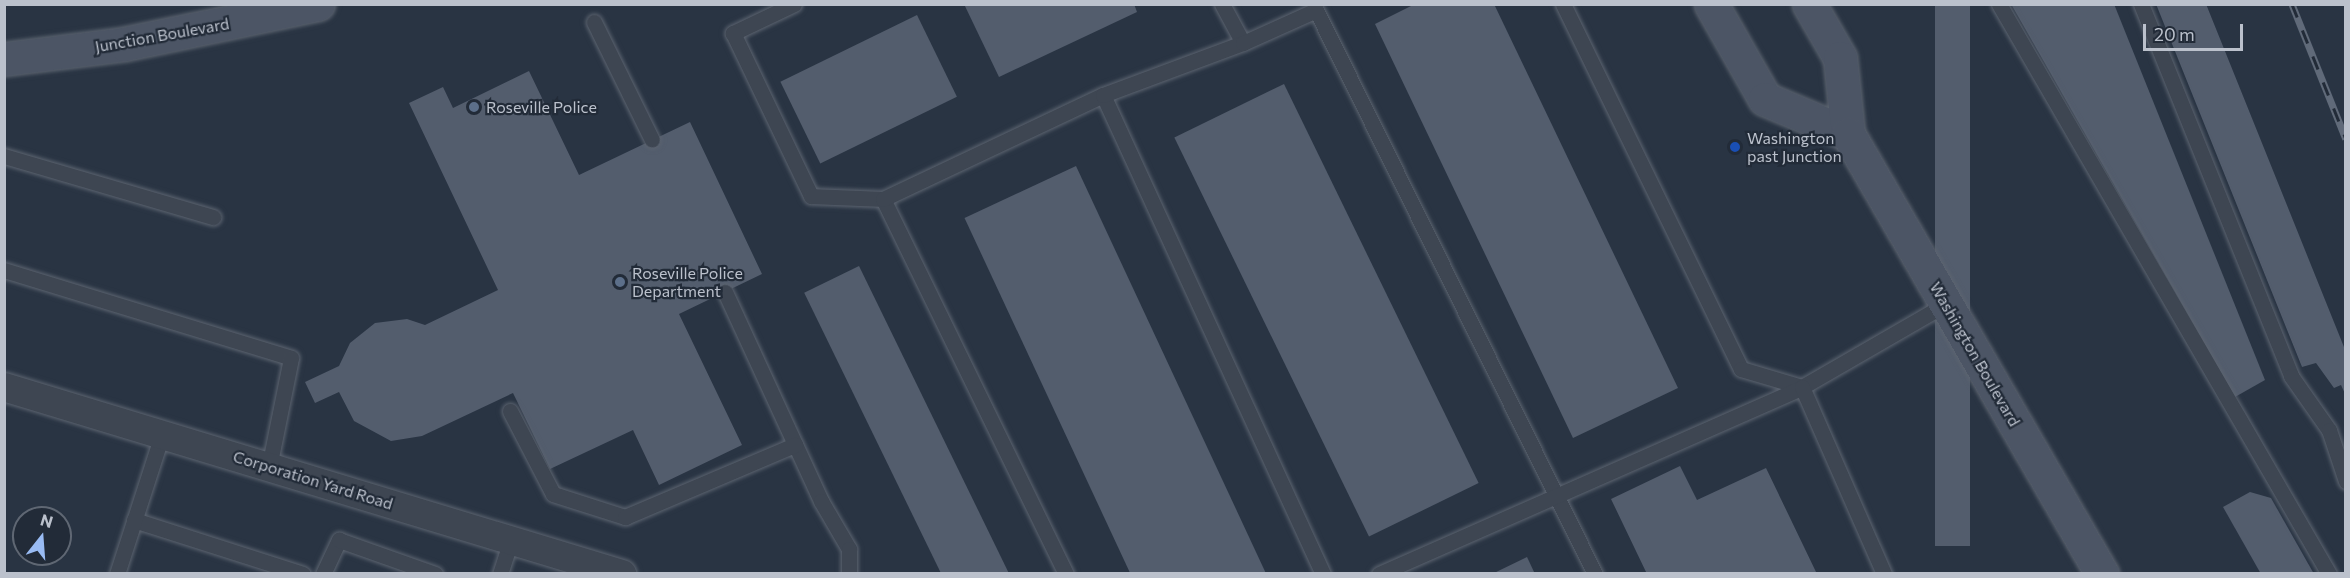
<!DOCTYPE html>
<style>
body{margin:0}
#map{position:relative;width:2350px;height:578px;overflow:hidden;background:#293443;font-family:Commissioner,sans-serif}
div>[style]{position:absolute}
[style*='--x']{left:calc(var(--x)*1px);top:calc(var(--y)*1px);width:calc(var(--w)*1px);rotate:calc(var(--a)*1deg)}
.building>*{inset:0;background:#535d6d;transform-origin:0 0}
.roads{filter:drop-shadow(0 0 2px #5c6470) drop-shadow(0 0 2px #5c6470)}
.lane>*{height:15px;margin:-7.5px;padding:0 7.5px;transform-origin:7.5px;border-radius:7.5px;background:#3e4652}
.street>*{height:28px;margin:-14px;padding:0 14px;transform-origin:14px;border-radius:14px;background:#3e4652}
.secondary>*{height:33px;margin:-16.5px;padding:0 16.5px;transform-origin:16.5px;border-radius:16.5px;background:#4c5565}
.rail>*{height:7px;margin-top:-3.5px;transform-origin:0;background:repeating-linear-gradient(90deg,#222b38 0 14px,#606a79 0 28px);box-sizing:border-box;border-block:2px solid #606a79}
.dots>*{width:16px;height:16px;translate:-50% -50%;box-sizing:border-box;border:3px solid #222b38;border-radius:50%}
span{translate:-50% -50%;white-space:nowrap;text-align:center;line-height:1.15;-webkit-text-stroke:4.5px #222b38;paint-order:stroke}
.street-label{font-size:16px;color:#bbc1cc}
.poi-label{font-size:16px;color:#bbc1cc}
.left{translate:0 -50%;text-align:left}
.frame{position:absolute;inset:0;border:6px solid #bbc1cc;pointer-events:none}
.north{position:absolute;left:12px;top:506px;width:60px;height:60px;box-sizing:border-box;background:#222b38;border:2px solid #5f6773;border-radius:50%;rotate:17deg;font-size:16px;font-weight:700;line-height:24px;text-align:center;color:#bbc1cc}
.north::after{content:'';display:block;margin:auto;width:21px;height:27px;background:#99bbf3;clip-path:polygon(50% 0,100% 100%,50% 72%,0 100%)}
.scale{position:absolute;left:2143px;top:24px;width:100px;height:27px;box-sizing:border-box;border:3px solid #bbc1cc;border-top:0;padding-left:8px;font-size:18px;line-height:21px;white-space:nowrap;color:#bbc1cc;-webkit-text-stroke:4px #222b38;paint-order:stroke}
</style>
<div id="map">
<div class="building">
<i style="clip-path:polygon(964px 4px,1134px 4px,1137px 12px,999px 77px)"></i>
<i style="clip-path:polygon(1415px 4px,1494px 4px,1678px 388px,1573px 438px,1375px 24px)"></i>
<i style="left:1935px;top:4px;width:35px;height:542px"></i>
<i style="clip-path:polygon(2011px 4px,2114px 4px,2265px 380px,2235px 397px)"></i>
<i style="clip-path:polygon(2156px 4px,2206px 4px,2346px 352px,2346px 396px,2341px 385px,2334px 388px,2316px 363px,2302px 367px)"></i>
<i style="left:917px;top:15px;width:91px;height:152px;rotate:64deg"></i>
<i style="clip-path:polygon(529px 71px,579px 175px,690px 122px,762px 274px,679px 314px,742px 445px,659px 485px,633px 430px,550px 469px,513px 393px,422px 436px,391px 441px,354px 421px,339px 392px,315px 403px,305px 382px,339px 366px,350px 343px,375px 323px,407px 319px,425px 325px,498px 290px,409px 103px,443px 87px,453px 108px)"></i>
<i style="left:1284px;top:84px;width:444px;height:122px;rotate:64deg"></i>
<i style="left:1076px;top:166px;width:452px;height:123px;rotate:65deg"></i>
<i style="left:859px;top:266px;width:341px;height:61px;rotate:64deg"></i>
<i style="clip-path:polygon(1680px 466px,1697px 500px,1766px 468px,1817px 574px,1647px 574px,1611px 499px)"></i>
<i style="clip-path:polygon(2250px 492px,2271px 498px,2314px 574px,2261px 574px,2223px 507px)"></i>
<i style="clip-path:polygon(1527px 557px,1535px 574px,1492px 574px)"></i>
</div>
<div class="roads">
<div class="lane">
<i style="--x:794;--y:4;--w:68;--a:154.6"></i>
<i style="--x:733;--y:33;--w:181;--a:64.4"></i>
<i style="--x:811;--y:196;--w:72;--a:2.4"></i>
<i style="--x:1222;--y:4;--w:44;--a:61.7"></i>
<i style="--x:1563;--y:4;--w:406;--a:64"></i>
<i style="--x:1741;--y:369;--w:64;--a:16.4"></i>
<i style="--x:1802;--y:387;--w:166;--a:-30"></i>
<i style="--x:1999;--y:4;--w:659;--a:59.93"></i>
<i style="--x:2141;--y:4;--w:401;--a:68"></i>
<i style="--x:2291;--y:376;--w:66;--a:54.9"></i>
<i style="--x:2329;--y:430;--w:54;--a:71.6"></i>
<i style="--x:594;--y:22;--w:131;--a:63.8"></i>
<i style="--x:4;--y:156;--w:218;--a:16.3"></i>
<i style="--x:4;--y:270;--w:300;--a:17"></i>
<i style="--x:291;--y:358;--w:111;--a:101.4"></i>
<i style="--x:725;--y:292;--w:230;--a:65.3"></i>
<i style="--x:821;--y:501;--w:56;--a:59.7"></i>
<i style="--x:849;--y:549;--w:25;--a:90"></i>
<i style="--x:510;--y:411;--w:93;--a:62.6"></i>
<i style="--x:553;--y:494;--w:76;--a:17.7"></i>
<i style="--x:625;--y:517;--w:185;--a:-23"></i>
<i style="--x:134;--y:520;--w:177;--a:17.7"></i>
<i style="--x:117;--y:574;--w:146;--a:-72.1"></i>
<i style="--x:323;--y:574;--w:38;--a:-65"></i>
<i style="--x:339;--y:540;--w:102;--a:19.5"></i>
<i style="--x:500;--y:574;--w:36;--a:-72"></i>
<i style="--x:1066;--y:574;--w:417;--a:-116"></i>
<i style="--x:883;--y:199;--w:243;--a:-25.3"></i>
<i style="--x:1323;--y:574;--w:527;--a:-114.67"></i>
<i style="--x:1103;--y:95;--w:149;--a:-20.4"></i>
<i style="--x:1243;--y:43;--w:80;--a:-24.3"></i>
<i style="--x:1316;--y:10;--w:629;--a:63.68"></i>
<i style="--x:1379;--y:574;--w:462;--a:-23.8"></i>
<i style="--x:1802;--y:387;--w:204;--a:66.3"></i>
</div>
<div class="street">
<i style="--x:4;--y:387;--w:646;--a:16.84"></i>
</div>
<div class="secondary">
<i style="--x:1711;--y:4;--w:109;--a:60.4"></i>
<i style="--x:1765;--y:99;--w:90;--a:22.9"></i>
<i style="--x:1809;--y:4;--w:62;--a:60.1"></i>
<i style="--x:1840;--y:58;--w:76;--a:84"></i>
<i style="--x:1848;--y:134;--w:508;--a:60"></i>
<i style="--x:4;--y:59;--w:121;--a:-7.1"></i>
<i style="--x:124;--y:44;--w:198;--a:-11.7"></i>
</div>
</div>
<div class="rail">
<i style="--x:2292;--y:4;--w:145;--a:68.2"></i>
</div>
<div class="dots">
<i style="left:474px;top:107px;background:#5c6f8a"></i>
<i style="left:1735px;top:147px;background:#1a4fb4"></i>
<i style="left:620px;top:282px;background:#5c6f8a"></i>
</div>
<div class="street-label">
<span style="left:162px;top:35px;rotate:-10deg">Junction Boulevard</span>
<span style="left:1975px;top:354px;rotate:60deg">Washington Boulevard</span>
<span style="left:313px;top:480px;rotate:17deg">Corporation Yard Road</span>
</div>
<div class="poi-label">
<span class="left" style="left:486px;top:107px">Roseville Police</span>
<span class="left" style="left:1747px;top:147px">Washington<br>past Junction</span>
<span class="left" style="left:632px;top:282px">Roseville Police<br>Department</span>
</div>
<div class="frame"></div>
<div class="north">N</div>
<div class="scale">20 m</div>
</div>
